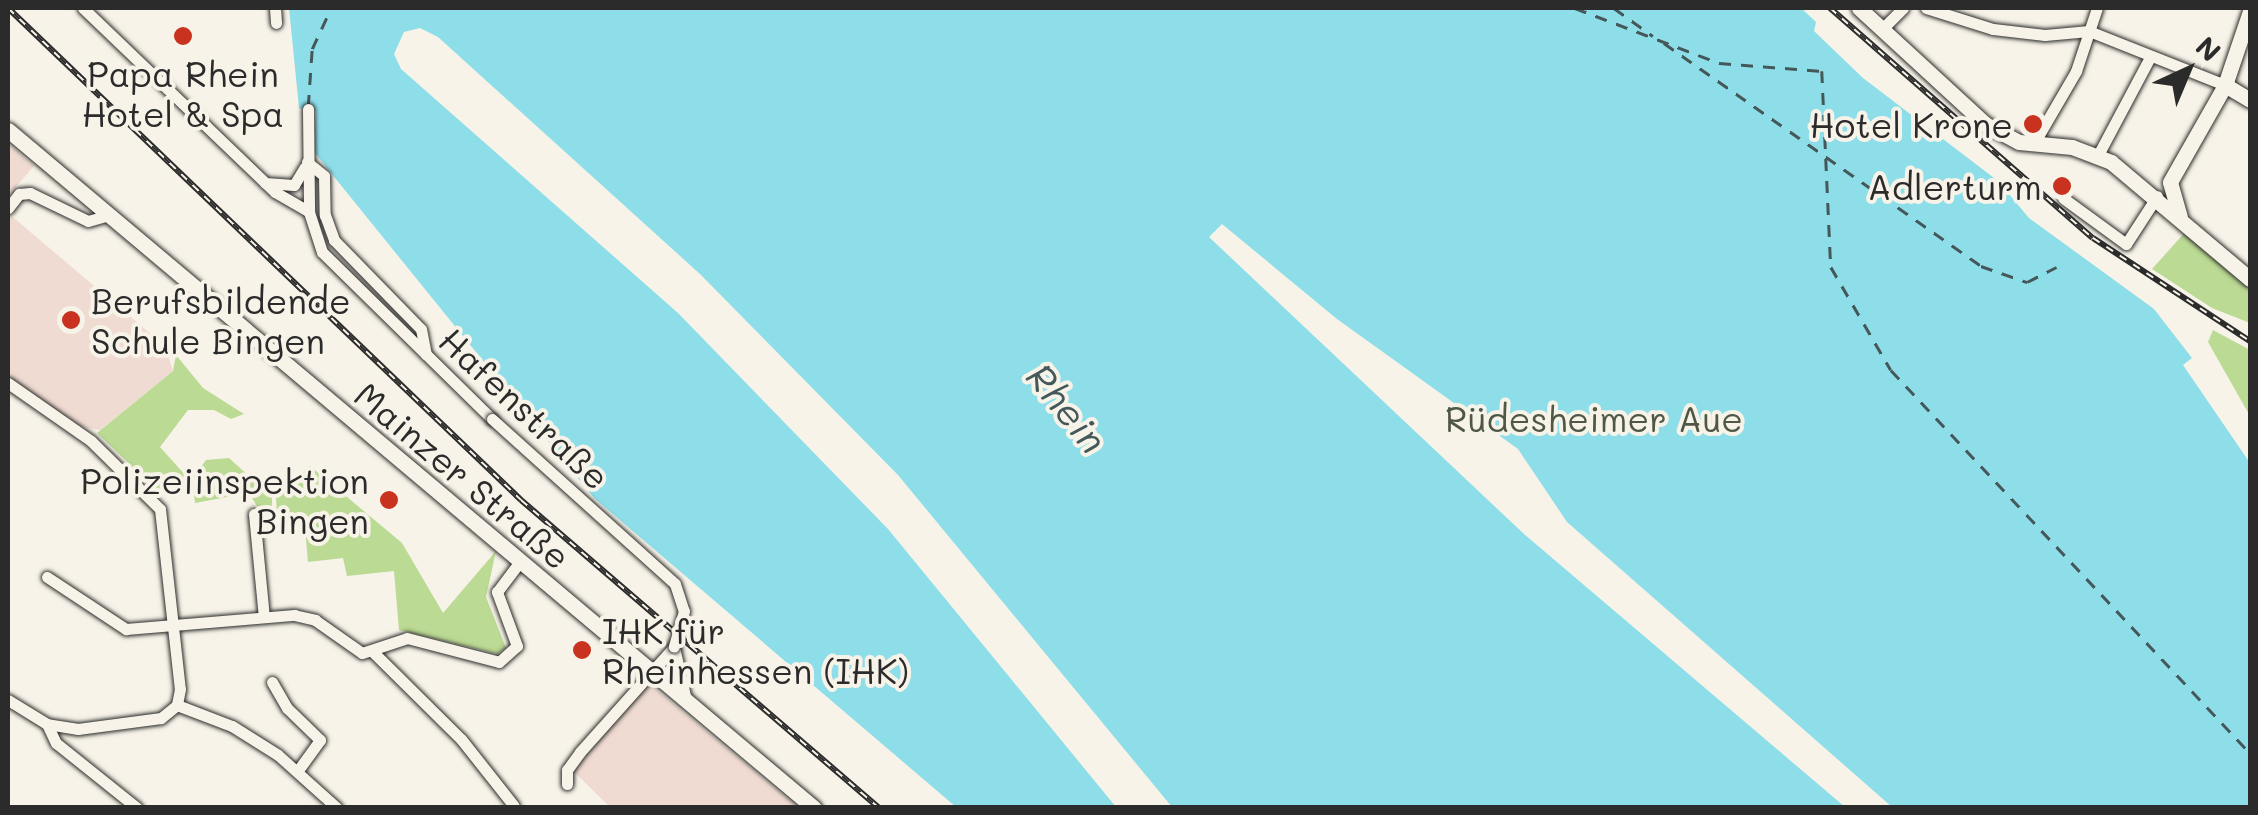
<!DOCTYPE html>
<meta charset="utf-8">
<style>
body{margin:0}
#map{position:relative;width:2258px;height:815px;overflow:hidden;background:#f7f3e8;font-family:Mali,sans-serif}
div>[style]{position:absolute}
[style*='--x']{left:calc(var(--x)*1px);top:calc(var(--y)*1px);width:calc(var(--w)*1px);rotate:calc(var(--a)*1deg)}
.built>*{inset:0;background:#efdbd1}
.green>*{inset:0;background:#bbda93}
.water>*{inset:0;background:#8edee9}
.ferry>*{height:2.5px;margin-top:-1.25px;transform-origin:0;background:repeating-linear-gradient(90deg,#44585a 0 12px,transparent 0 22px)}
.roads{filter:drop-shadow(0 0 2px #2b2b2b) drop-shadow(0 0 2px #2b2b2b)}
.minor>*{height:11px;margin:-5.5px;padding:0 5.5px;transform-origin:5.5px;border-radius:5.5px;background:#f7f3e8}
.major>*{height:15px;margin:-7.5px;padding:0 7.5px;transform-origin:7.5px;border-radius:7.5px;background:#f7f3e8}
.rail>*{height:6px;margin-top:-3px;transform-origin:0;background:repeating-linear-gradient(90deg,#f7f3e8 0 8px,#2b2b2b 0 16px);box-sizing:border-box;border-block:2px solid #2b2b2b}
.bridges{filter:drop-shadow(0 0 2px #2b2b2b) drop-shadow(0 0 2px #2b2b2b)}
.minor-bridge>*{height:11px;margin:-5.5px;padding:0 5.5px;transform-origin:5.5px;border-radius:5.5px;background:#f7f3e8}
.dots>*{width:28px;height:28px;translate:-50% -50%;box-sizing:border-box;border:5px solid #f7f3e8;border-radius:50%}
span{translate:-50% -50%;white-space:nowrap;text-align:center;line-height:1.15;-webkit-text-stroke:8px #f7f3e8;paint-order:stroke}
.poi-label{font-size:35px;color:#2b2b2b}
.right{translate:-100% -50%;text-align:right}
.left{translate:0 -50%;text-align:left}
.street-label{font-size:35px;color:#2b2b2b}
.park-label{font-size:35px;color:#4f5745}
.water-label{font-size:38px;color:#44585a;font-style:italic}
.frame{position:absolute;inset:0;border:10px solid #2b2b2b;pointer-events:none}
.north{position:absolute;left:2138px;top:20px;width:100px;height:100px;-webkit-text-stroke:8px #f7f3e8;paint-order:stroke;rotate:44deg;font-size:28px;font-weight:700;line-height:40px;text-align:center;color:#2b2b2b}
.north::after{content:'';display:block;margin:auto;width:35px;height:45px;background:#2b2b2b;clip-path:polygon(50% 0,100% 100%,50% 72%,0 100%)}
</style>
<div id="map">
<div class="built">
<i style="clip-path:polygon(8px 143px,34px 166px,8px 196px)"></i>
<i style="clip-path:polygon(8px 213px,165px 346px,173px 371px,100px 430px,82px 427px,19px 391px,8px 376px)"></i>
<i style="clip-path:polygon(647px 682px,798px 807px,610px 807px,572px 770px)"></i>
</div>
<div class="green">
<i style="clip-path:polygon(2188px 229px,2250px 286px,2250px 323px,2212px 308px,2152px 269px)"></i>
<i style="clip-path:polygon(2213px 330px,2250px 350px,2250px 416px,2208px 342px)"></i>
<i style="clip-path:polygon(176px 355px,203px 388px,244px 414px,231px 419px,214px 410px,188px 410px,160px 447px,187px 477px,186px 493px,161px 494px,97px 433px,173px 371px)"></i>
<i style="clip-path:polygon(229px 458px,272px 497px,272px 506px,257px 506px,249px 493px,195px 503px,192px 479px,206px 460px)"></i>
<i style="clip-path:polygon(310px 466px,402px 543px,443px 613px,496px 551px,486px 597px,506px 648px,497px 654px,399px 630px,394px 571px,347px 576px,343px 558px,308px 562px,304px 515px,277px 517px,276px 497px)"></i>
</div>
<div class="water">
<i style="clip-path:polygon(289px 8px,1801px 8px,1816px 22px,1814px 31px,1863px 78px,1998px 181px,2029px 218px,2154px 309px,2192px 358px,2183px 365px,2250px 463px,2250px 807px,1892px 807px,1567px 522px,1518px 449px,1337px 319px,1222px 224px,1209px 237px,1524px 534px,1845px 807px,1172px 807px,898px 475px,700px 274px,438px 37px,420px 28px,404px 32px,394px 54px,401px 69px,678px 313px,888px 529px,1116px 807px,956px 807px,594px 498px,314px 152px,316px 111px,299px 108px)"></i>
</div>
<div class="ferry">
<i style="--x:1575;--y:8;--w:154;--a:20.9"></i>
<i style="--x:1719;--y:63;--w:103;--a:4.4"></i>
<i style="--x:1822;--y:71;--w:196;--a:87.4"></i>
<i style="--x:1831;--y:267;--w:119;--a:59.8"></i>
<i style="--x:1891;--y:370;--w:525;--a:46.85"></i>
<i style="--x:1614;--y:8;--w:48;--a:35.7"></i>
<i style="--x:1664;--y:43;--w:388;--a:35.1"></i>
<i style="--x:1981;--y:266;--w:49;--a:19.2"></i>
<i style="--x:2027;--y:282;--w:33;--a:-27"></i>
<i style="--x:308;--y:107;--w:58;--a:-86.1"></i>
<i style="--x:312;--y:49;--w:45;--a:-65.1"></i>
</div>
<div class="roads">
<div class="minor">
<i style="--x:83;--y:8;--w:266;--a:43.8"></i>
<i style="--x:275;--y:192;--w:39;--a:30"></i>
<i style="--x:275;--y:8;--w:15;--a:86"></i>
<i style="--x:1926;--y:8;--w:70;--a:17.4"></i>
<i style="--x:1993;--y:29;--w:52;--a:6.6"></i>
<i style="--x:2045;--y:35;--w:44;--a:-5.2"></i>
<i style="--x:2089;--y:31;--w:146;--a:21.7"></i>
<i style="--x:1882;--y:29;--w:30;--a:-45"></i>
<i style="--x:308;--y:109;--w:103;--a:89.4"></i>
<i style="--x:309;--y:212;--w:42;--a:72"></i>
<i style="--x:322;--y:252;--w:238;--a:44.5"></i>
<i style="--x:2033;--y:145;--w:86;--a:-59.8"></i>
<i style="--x:2076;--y:71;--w:66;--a:-71.6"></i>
<i style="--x:2098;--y:155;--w:111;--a:-62"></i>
<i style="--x:307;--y:162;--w:22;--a:39"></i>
<i style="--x:324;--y:176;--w:39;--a:89"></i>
<i style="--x:325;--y:215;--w:27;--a:70"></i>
<i style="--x:334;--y:240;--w:124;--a:45.7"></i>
<i style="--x:421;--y:329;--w:26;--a:79"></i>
<i style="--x:265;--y:183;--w:29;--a:4"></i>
<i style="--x:294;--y:185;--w:21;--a:-59"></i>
<i style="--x:2063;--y:198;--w:78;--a:36.1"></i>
<i style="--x:2126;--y:244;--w:57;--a:-57.1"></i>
<i style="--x:8;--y:208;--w:18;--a:-52"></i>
<i style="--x:19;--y:194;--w:11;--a:-5"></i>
<i style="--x:30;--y:193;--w:64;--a:25.8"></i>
<i style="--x:88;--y:221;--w:22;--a:-16"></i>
<i style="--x:8;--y:383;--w:101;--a:34.9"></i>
<i style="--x:91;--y:441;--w:97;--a:44.6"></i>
<i style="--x:160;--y:509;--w:181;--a:83.7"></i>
<i style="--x:180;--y:689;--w:16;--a:101"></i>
<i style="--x:177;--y:705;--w:21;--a:141"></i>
<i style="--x:161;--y:718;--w:84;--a:172.5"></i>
<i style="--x:78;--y:729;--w:31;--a:-171"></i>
<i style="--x:47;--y:724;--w:46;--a:-148.4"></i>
<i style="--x:254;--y:514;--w:103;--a:84.5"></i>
<i style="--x:47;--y:577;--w:95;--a:33.4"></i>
<i style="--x:126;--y:629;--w:169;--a:-4.8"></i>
<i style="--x:294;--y:615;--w:22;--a:13"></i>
<i style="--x:315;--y:620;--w:57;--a:35.1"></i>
<i style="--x:362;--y:653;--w:47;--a:-18.4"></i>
<i style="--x:407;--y:638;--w:95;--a:14.6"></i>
<i style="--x:499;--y:662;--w:24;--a:-42"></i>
<i style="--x:517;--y:646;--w:58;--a:-110.3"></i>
<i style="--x:497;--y:592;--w:39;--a:-53"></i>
<i style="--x:674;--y:647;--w:50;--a:77.3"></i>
<i style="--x:374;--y:653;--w:122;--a:44.7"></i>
<i style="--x:461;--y:739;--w:85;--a:51.7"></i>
<i style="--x:272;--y:682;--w:30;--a:60"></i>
<i style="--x:287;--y:708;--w:46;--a:44.1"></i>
<i style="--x:320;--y:740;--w:37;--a:126"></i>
<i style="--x:177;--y:705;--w:59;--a:20.9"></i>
<i style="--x:232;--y:726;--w:54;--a:32.2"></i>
<i style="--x:278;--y:755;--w:79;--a:41.9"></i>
<i style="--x:47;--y:724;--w:21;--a:65"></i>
<i style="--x:56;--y:743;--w:104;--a:38.7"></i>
<i style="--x:567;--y:784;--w:14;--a:-90"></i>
<i style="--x:567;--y:770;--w:22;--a:-54"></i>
<i style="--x:580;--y:752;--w:141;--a:-48.2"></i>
</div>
<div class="major">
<i style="--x:1859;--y:8;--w:171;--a:42.6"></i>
<i style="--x:1985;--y:124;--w:38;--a:28"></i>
<i style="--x:2019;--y:142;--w:53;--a:5.4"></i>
<i style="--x:2072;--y:147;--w:42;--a:21"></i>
<i style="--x:2111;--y:162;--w:182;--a:40.1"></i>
<i style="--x:2225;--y:85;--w:29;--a:31"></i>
<i style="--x:8;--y:130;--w:1053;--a:40.07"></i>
<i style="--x:2180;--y:217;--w:36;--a:-106"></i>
<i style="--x:2170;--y:182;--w:112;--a:-60.4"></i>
<i style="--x:2225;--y:85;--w:78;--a:-71.3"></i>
</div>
</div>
<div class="rail">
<i style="--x:8;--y:8;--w:711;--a:43.8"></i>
<i style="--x:521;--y:500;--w:472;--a:40.7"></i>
<i style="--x:1830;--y:8;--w:349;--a:41.2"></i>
<i style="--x:2093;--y:238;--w:188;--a:33.3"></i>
</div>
<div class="bridges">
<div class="minor-bridge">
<i style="--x:492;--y:419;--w:246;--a:42"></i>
<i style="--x:675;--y:584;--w:28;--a:72"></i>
<i style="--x:684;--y:611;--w:37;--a:106"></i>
</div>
</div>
<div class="dots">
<i style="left:183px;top:36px;background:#c8321e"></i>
<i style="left:2033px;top:124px;background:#c8321e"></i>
<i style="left:2062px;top:186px;background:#c8321e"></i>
<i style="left:71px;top:320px;background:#c8321e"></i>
<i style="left:389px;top:500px;background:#c8321e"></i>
<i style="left:582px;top:650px;background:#c8321e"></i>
</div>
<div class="poi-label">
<span style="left:183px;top:93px">Papa Rhein<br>Hotel &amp; Spa</span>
<span class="right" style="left:2013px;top:124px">Hotel Krone</span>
<span class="right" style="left:2042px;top:186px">Adlerturm</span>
<span class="left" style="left:91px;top:320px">Berufsbildende<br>Schule Bingen</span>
<span class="right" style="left:369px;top:500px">Polizeiinspektion<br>Bingen</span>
<span class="left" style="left:602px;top:650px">IHK für<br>Rheinhessen (IHK)</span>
</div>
<div class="street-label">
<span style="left:525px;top:408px;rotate:43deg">Hafenstraße</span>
<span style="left:463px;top:475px;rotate:40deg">Mainzer Straße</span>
</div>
<div class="park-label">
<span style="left:1594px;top:418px">Rüdesheimer Aue</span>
</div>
<div class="water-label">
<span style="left:1067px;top:408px;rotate:51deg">Rhein</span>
</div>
<div class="frame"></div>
<div class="north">N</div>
</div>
